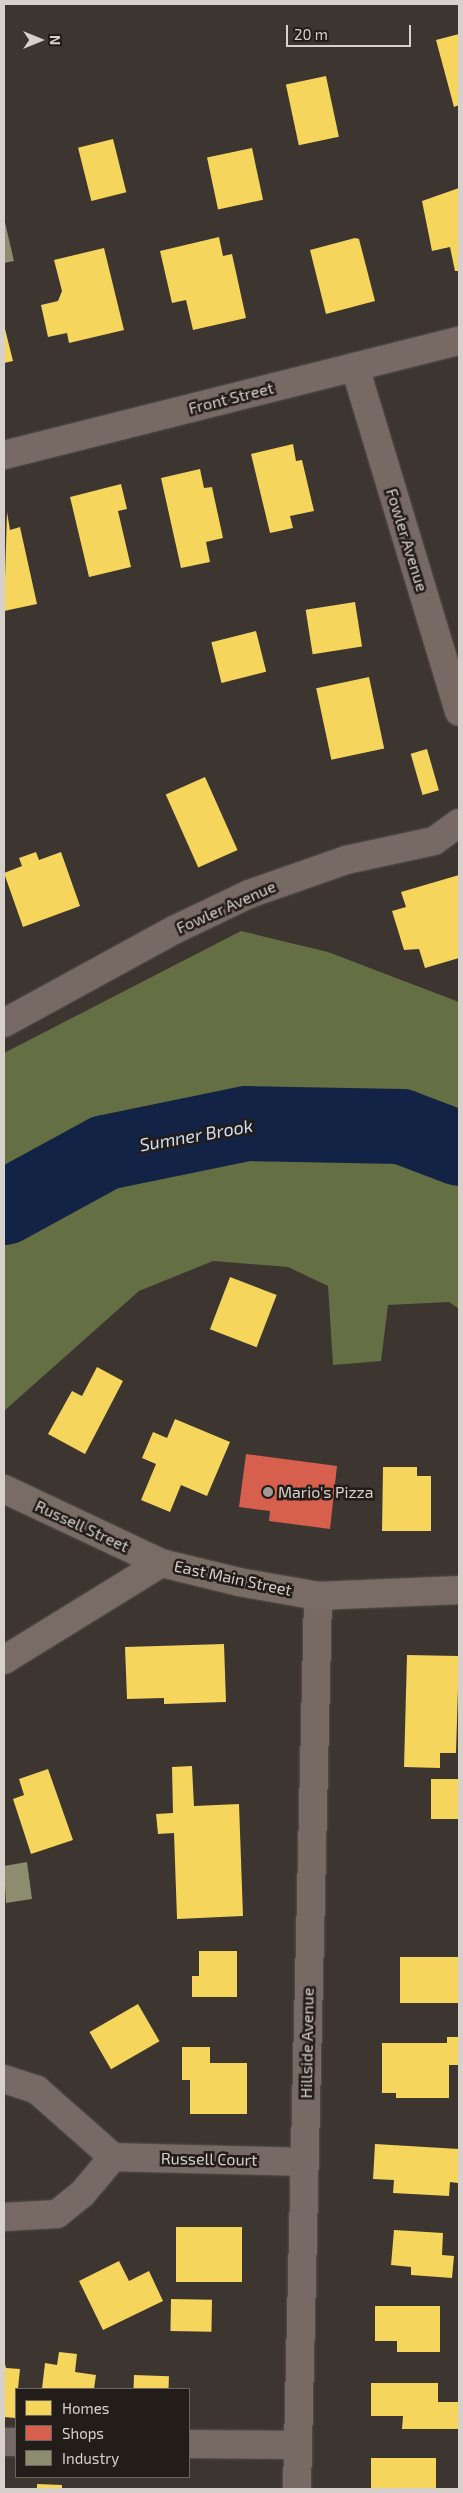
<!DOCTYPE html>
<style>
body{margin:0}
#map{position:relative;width:463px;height:2493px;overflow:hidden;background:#3c3530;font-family:"Exo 2",sans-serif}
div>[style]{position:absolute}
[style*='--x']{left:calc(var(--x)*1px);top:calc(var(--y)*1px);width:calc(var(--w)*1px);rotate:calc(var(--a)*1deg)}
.forest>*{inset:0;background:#646f43}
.homes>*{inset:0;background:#f6d55c;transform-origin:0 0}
.shops>*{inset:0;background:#d6604d}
.industry>*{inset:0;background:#8c8c6e}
.river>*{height:75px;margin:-37.5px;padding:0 37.5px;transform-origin:37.5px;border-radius:37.5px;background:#132345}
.roads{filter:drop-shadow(0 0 1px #57514d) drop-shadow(0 0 1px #57514d)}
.street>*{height:28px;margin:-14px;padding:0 14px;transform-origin:14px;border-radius:14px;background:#776a64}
.secondary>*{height:28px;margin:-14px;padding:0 14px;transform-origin:14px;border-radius:14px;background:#796c65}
.dots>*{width:14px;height:14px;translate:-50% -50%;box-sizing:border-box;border:2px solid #231d19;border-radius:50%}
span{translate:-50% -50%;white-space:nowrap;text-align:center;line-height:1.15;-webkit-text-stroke:5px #231d19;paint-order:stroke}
.street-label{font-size:16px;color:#d8d0ca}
.poi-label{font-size:16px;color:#d8d0ca}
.left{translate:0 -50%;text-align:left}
.water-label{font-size:18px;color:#ceddf8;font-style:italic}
.frame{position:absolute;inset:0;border:5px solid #d8d0ca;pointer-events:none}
.legend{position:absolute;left:15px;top:2388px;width:175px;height:90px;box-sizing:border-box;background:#231d19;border:1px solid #6b6560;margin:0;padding:6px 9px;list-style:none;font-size:15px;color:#d8d0ca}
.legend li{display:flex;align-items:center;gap:10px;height:25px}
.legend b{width:25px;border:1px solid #6b6560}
.north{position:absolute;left:15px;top:15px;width:50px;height:50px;-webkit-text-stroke:4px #231d19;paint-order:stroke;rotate:90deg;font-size:14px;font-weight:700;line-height:20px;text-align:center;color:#d8d0ca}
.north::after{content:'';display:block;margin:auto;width:18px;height:22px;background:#d8d0ca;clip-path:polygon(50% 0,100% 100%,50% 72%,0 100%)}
.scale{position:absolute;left:286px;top:25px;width:125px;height:22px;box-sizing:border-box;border:2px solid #d8d0ca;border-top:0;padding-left:6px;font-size:15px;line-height:18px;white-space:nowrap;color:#d8d0ca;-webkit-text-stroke:4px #231d19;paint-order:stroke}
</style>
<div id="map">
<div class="forest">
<i style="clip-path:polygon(241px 931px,328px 952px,459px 1002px,459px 1309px,449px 1302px,388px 1305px,381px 1361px,333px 1365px,328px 1286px,288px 1267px,213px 1261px,139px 1291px,4px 1411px,4px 1053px)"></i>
</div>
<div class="homes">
<i style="clip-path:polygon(459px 34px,459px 105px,454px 107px,436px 40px)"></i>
<i style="left:326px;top:76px;width:62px;height:41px;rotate:78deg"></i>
<i style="left:113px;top:139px;width:55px;height:36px;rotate:76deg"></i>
<i style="left:252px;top:148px;width:53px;height:46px;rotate:78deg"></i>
<i style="clip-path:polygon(459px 188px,459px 271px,455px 271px,450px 247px,432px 251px,422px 201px)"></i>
<i style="clip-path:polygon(219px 237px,223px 256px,232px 254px,246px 318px,193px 330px,186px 300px,172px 303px,160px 251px)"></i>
<i style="clip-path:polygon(355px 238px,359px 239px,375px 301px,326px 314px,310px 250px)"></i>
<i style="clip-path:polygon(104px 248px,124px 330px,69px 343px,67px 333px,48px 337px,41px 305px,58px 301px,62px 291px,54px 260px)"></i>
<i style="clip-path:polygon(4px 325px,13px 361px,4px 363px)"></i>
<i style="clip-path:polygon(293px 444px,296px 461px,302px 460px,314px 511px,290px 516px,293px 528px,270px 533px,251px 454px)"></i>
<i style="clip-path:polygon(200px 469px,204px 488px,212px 487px,223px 538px,206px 542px,210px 562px,181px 568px,161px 478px)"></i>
<i style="clip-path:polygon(121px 484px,127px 509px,118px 511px,131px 567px,89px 577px,70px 497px)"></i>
<i style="clip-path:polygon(7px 512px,10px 530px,20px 527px,37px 604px,4px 611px)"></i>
<i style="left:355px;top:602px;width:45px;height:50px;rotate:81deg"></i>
<i style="left:256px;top:631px;width:42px;height:46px;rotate:76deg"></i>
<i style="left:369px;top:677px;width:73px;height:54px;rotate:78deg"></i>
<i style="left:427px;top:749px;width:43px;height:17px;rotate:74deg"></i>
<i style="left:205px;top:777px;width:80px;height:43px;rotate:66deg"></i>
<i style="clip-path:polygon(36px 852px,39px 860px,61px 852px,80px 906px,23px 927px,4px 873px,22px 866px,19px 858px)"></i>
<i style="clip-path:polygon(459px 875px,459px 958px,425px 968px,419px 949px,404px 950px,392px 911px,406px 907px,401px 892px)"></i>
<i style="left:230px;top:1277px;width:50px;height:56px;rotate:21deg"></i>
<i style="clip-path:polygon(97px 1367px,123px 1381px,85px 1454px,48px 1434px,72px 1391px,82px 1396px)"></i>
<i style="clip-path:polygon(175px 1419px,230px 1442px,207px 1496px,181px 1485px,170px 1512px,141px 1500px,156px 1464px,142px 1458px,153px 1432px,167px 1438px)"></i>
<i style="clip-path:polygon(383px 1467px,417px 1467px,417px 1476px,431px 1476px,431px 1531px,382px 1531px)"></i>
<i style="clip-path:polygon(224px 1644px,226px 1702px,164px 1704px,164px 1698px,127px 1699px,125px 1647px)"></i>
<i style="clip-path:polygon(407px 1655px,459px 1656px,456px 1753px,440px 1753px,440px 1768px,404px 1767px)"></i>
<i style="clip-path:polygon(192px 1766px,194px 1806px,239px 1804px,243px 1916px,177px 1919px,174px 1833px,158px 1834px,156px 1814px,173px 1813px,172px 1767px)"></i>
<i style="clip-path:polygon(48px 1769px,73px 1840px,31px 1854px,13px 1799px,24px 1795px,19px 1779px)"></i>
<i style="left:431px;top:1779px;width:28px;height:40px"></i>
<i style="clip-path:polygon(199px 1951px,237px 1951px,237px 1997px,192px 1997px,192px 1976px,199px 1976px)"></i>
<i style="left:400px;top:1957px;width:59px;height:46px"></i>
<i style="left:138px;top:2004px;width:43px;height:56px;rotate:60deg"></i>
<i style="clip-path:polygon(447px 2037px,459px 2037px,459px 2065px,449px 2065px,449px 2098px,396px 2098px,396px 2093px,382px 2093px,382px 2043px,447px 2043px)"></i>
<i style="clip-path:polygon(182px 2047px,210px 2047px,210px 2063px,247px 2063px,247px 2114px,190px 2114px,190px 2080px,182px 2080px)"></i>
<i style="clip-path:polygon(375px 2144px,459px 2149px,458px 2183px,450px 2182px,449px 2196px,393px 2193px,394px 2180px,373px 2179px)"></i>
<i style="left:176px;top:2227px;width:66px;height:55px"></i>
<i style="clip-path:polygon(394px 2230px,443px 2233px,442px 2255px,454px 2256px,452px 2278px,411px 2275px,411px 2267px,391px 2265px)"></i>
<i style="clip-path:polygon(119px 2261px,129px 2281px,149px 2271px,163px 2301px,103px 2330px,79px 2281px)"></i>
<i style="left:171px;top:2299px;width:41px;height:32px;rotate:1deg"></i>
<i style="clip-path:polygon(375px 2306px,440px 2306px,440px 2352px,397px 2352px,397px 2341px,375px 2341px)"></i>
<i style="clip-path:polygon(59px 2352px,77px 2354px,75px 2372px,96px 2375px,94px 2389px,42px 2389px,45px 2363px,57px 2365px)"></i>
<i style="clip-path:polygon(4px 2360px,6px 2368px,20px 2369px,15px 2418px,4px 2417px)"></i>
<i style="left:134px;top:2375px;width:35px;height:14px;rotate:2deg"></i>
<i style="clip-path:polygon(371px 2383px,438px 2383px,438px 2402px,459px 2402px,459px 2429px,402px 2429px,403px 2416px,371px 2416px)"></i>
<i style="left:371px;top:2458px;width:65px;height:31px"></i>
<i style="clip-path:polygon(37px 2484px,62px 2485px,62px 2489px,37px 2489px)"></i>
</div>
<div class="shops">
<i style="clip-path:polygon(246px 1454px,337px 1466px,330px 1529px,269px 1521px,270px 1511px,239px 1507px)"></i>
</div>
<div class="industry">
<i style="clip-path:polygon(4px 218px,14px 261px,4px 263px)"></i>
<i style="clip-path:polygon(27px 1862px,32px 1899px,6px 1903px,4px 1866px)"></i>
</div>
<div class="river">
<i style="--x:4;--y:1207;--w:115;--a:-28.6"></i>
<i style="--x:105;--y:1152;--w:144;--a:-11.6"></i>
<i style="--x:246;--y:1123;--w:155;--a:1.1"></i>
<i style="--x:401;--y:1126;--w:62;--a:20.8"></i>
</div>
<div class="roads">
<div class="street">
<i style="--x:355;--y:367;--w:360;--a:73.2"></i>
<i style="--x:4;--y:455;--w:469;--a:-14.1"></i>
<i style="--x:4;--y:1023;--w:194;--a:-28.7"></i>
<i style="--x:174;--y:930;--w:83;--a:-25.6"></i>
<i style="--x:249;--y:894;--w:103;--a:-19.3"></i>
<i style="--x:346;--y:860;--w:90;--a:-12.2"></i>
<i style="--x:434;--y:841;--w:31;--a:-36"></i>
<i style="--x:4;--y:2079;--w:35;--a:18"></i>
<i style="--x:37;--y:2090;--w:101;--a:41.4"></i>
<i style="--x:113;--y:2157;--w:191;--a:1.5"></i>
<i style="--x:4;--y:2217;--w:53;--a:-3.2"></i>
<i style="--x:57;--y:2214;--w:32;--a:-39"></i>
<i style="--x:82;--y:2194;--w:48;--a:-50"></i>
<i style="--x:4;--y:2442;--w:12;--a:0"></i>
<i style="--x:189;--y:2444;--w:109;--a:0.5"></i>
<i style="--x:297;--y:2489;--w:893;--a:-88.65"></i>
</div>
<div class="secondary">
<i style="--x:4;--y:1489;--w:174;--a:25.2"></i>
<i style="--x:161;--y:1563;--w:80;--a:13.7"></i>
<i style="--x:239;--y:1582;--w:80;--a:10"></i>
<i style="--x:318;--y:1596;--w:141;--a:-2.4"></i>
<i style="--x:4;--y:1660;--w:185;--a:-31.7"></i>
</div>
</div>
<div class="dots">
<i style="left:268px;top:1492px;background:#a19a94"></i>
</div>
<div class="street-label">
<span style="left:231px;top:398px;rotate:-14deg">Front Street</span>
<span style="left:407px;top:540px;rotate:73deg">Fowler Avenue</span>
<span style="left:226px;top:907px;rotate:-24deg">Fowler Avenue</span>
<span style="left:82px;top:1526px;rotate:25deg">Russell Street</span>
<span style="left:233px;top:1578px;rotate:12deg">East Main Street</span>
<span style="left:307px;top:2043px;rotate:-89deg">Hillside Avenue</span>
<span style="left:209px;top:2159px;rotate:1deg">Russell Court</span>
</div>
<div class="poi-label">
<span class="left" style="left:278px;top:1492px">Mario's Pizza</span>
</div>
<div class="water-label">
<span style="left:196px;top:1135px;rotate:-10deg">Sumner Brook</span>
</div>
<div class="frame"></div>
<ul class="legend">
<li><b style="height:14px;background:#f6d55c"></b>Homes</li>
<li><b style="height:14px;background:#d6604d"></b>Shops</li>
<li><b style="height:14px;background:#8c8c6e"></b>Industry</li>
</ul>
<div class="north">N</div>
<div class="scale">20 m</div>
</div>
